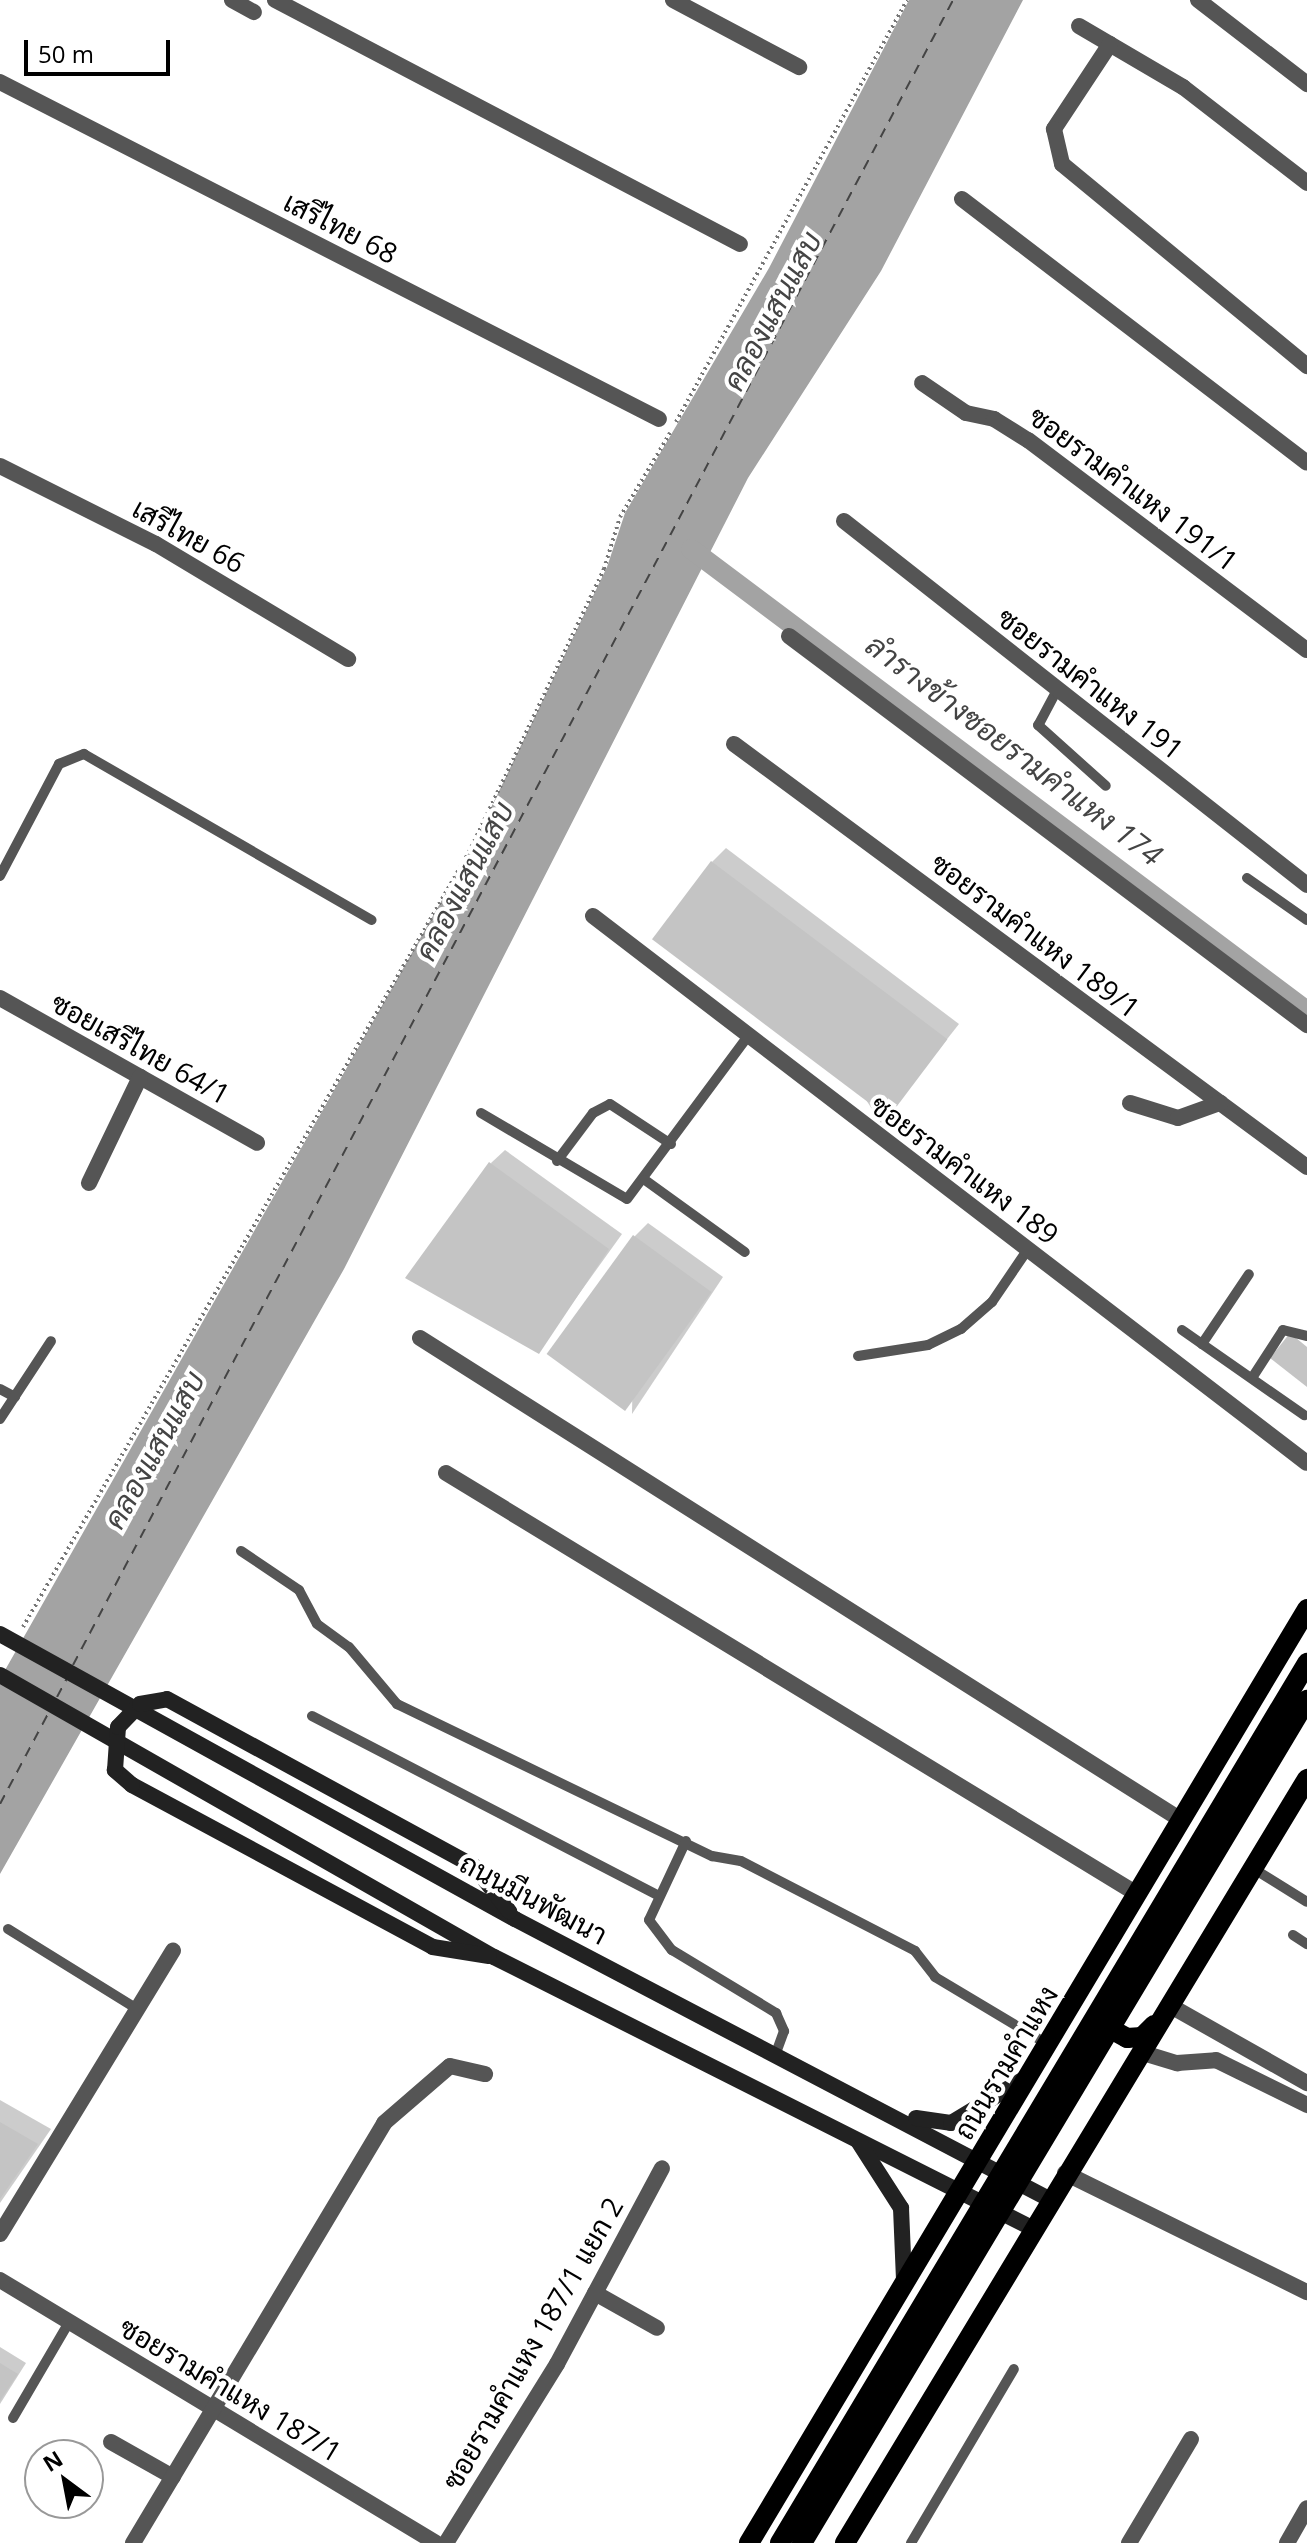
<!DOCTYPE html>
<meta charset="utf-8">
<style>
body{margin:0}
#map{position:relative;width:1307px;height:2543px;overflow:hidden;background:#fff;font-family:"Open Sans",Sarabun,sans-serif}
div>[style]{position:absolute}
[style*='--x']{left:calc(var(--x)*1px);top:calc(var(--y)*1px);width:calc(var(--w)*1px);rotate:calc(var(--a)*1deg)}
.water>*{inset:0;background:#a3a3a3}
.shadow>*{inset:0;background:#0003}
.canal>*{height:20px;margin:-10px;padding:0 10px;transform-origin:10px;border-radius:10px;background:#a3a3a3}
.ferry>*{height:2px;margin-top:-1px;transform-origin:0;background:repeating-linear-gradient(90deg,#444 0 10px,transparent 0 18px)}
.building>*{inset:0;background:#c4c4c4;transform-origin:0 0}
.path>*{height:4px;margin-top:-2px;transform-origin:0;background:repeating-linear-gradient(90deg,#777 0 2px,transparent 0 6px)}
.lane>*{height:10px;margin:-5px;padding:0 5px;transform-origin:5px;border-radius:5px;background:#555}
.street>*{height:16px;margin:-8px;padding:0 8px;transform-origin:8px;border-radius:8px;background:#555}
.secondary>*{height:16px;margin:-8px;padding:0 8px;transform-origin:8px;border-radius:8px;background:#222}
.primary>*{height:20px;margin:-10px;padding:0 10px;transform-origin:10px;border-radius:10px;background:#000}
span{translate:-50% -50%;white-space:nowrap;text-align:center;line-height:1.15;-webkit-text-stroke:8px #fff;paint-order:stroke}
.street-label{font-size:28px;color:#000}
.water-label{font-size:30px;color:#444;font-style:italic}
.north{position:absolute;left:24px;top:2439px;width:80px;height:80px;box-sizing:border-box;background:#fff;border:2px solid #999;border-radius:50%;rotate:328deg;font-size:22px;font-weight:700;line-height:32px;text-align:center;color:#000}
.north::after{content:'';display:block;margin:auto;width:28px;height:36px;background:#000;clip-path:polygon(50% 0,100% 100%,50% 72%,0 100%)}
.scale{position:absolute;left:24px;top:40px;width:146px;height:36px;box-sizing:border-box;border:4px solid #000;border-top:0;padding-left:10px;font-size:24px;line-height:28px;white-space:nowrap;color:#000;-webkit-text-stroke:6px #fff;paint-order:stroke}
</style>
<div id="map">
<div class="water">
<i style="clip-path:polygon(909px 0,1023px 0,881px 271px,748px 478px,344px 1269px,0 1874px,0 1679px,472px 847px,607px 567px,625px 513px,769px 268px)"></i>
</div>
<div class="shadow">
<i style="clip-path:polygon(726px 848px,959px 1024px,881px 1123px,712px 862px)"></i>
<i style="clip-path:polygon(505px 1150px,622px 1234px,538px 1351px,491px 1163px)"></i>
<i style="clip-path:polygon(648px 1223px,723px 1277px,632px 1414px,635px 1236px)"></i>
<i style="clip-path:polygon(0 2100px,51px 2129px,0 2203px)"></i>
<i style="clip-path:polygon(0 2347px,26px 2363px,0 2404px)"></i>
</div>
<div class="canal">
<i style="--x:691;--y:549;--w:770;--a:36.87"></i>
</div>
<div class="ferry">
<i style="--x:73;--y:1665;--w:1883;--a:-62.14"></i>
<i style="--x:57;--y:1697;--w:21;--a:-62"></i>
<i style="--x:0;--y:1804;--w:106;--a:-62"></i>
</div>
<div class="building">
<i style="left:711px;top:861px;width:296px;height:98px;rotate:37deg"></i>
<i style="clip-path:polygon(489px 1162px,609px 1249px,539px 1354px,405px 1278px)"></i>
<i style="left:633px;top:1235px;width:97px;height:147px;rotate:36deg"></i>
<i style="clip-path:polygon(1290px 1333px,1307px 1347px,1307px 1387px,1270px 1358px)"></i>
<i style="clip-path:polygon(0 2122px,38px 2144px,0 2199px)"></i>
<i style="clip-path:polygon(0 2363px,18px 2374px,0 2401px)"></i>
</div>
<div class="path">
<i style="--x:676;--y:422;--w:481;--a:-61.3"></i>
<i style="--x:23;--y:1627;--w:894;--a:-60.08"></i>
<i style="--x:469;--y:852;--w:314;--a:-64.5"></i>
<i style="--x:604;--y:569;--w:54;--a:-72.9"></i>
<i style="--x:620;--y:517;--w:98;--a:-59.2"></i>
</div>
<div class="lane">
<i style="--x:1057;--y:690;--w:40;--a:118"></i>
<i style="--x:1038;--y:725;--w:91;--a:41.9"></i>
<i style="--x:0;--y:876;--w:127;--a:-62.2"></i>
<i style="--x:59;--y:764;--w:27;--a:-22"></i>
<i style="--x:84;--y:754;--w:332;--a:30"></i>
<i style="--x:1247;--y:878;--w:73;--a:35"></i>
<i style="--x:481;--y:1113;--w:169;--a:30.5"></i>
<i style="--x:627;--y:1199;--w:204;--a:-53.4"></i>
<i style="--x:557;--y:1161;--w:60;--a:-53.1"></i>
<i style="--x:593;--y:1113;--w:19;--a:-28"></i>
<i style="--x:610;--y:1104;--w:73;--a:33.3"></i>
<i style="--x:645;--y:1180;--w:123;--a:35.8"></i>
<i style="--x:1182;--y:1330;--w:149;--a:34.9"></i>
<i style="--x:1202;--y:1344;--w:84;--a:-56.1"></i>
<i style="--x:858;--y:1356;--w:71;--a:-8.9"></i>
<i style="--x:928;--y:1345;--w:37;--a:-26"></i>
<i style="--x:961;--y:1329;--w:41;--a:-41.1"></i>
<i style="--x:992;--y:1302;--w:64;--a:-55.8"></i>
<i style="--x:1252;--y:1378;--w:57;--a:-57.1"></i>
<i style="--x:1283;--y:1330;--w:25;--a:14"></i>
<i style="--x:0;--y:1389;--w:17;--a:28"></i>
<i style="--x:0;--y:1419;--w:93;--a:-56.8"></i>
<i style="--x:241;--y:1551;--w:70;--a:33.9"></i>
<i style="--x:299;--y:1590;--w:38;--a:62"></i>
<i style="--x:317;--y:1624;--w:39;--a:36"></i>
<i style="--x:349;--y:1647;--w:75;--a:49.9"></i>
<i style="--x:397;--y:1704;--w:350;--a:25.8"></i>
<i style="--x:712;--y:1856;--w:29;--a:10"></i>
<i style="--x:741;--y:1861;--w:196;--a:27.3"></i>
<i style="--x:915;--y:1951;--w:33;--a:52"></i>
<i style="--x:935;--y:1977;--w:131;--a:30.9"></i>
<i style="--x:312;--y:1716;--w:387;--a:27.4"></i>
<i style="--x:686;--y:1841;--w:87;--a:115.1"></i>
<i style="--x:649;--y:1920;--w:38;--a:53"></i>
<i style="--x:672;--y:1950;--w:122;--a:31.2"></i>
<i style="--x:776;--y:2013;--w:20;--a:66"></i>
<i style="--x:784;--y:2031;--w:23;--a:110"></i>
<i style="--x:1254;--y:1869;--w:62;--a:31.9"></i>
<i style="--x:8;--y:1929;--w:152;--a:31.8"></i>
<i style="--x:1293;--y:1935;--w:17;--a:33"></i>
<i style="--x:13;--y:2418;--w:111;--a:-59.7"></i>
<i style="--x:911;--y:2543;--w:202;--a:-59.4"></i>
</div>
<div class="street">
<i style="--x:232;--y:0;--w:25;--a:29"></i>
<i style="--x:275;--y:0;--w:525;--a:27.69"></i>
<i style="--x:673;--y:0;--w:143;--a:28"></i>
<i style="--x:1198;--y:0;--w:138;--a:37.6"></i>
<i style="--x:1079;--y:26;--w:121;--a:30.4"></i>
<i style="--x:1183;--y:87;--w:157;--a:37.7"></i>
<i style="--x:1110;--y:44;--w:102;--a:123.4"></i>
<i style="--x:1054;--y:129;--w:36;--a:77"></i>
<i style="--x:1062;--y:164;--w:318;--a:39.5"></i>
<i style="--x:0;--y:82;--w:740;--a:27.08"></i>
<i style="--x:962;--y:199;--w:434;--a:37.4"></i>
<i style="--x:922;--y:383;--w:53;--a:34.3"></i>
<i style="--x:966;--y:413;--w:29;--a:12"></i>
<i style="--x:994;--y:419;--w:40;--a:32"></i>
<i style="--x:1028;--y:440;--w:349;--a:37"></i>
<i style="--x:0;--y:466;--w:174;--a:26.6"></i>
<i style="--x:156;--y:544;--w:224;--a:30.9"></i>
<i style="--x:844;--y:521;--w:589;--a:38.17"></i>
<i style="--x:789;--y:636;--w:648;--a:36.91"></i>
<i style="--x:734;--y:744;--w:712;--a:36.44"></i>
<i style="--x:593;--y:916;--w:899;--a:37.46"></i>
<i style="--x:0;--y:998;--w:295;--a:29.4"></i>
<i style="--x:1130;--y:1103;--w:50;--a:17.4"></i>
<i style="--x:1178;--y:1118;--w:45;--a:-19.7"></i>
<i style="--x:89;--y:1183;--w:118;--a:-64.3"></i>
<i style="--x:420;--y:1338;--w:901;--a:32.35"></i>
<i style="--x:446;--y:1473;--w:809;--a:31.35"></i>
<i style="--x:1169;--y:2005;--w:159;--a:29.5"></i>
<i style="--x:1140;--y:2052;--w:39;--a:17"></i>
<i style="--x:1177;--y:2063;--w:39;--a:-4"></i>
<i style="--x:1216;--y:2060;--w:102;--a:26.3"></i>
<i style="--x:1065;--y:2173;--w:270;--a:26.2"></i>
<i style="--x:0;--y:2234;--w:332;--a:-58.6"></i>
<i style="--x:0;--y:2280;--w:509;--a:31.1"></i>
<i style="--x:595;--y:2293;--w:71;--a:29.4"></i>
<i style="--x:111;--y:2442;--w:71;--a:29.4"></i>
<i style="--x:133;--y:2543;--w:489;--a:-59.1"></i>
<i style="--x:384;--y:2123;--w:87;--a:-40.8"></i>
<i style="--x:450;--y:2066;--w:36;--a:13"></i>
<i style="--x:446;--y:2543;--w:211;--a:-58.2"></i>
<i style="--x:557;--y:2364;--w:222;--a:-61.8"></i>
<i style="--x:1129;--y:2543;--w:121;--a:-59.2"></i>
<i style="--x:1287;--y:2543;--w:40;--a:-60.3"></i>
</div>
<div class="secondary">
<i style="--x:0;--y:1634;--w:589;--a:28.96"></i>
<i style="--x:515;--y:1919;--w:603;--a:27.67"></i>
<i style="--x:0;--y:1675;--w:569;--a:29.72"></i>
<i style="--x:494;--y:1957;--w:602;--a:26.74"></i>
<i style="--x:489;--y:1956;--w:57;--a:-170.9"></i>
<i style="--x:433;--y:1947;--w:342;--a:-151.7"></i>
<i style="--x:132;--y:1785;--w:23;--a:-139"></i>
<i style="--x:115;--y:1770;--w:43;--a:-86"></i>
<i style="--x:118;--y:1727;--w:32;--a:-46"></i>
<i style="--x:140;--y:1704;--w:27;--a:-10"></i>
<i style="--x:167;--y:1699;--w:351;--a:28.6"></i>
<i style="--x:475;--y:1867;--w:56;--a:52.3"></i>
<i style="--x:916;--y:2118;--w:35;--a:8"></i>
<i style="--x:951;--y:2123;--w:85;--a:-31.1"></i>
<i style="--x:858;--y:2141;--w:80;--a:57.3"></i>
<i style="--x:901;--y:2208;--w:71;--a:87.6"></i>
</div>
<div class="primary">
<i style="--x:1100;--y:2023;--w:31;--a:29"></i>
<i style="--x:1127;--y:2038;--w:15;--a:-4"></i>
<i style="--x:1142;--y:2037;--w:17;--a:-45"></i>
<i style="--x:749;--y:2543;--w:1088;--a:-59.14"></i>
<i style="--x:780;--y:2543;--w:1026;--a:-59.08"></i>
<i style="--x:802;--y:2543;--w:983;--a:-59.08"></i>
<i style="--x:845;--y:2543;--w:893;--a:-58.84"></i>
</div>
<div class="street-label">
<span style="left:341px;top:227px;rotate:27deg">เสรีไทย 68</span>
<span style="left:1134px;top:488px;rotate:37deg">ซอยรามคำแหง 191/1</span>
<span style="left:189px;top:535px;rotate:29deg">เสรีไทย 66</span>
<span style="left:1091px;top:683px;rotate:38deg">ซอยรามคำแหง 191</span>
<span style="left:1036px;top:935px;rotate:37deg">ซอยรามคำแหง 189/1</span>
<span style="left:141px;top:1048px;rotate:29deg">ซอยเสรีไทย 64/1</span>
<span style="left:965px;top:1169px;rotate:37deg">ซอยรามคำแหง 189</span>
<span style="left:534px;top:1898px;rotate:28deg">ถนนมีนพัฒนา</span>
<span style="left:1005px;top:2062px;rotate:-59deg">ถนนรามคำแหง</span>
<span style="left:532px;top:2343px;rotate:-60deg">ซอยรามคำแหง 187/1 แยก 2</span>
<span style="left:231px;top:2389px;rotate:31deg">ซอยรามคำแหง 187/1</span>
</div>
<div class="water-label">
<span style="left:772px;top:311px;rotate:-62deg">คลองแสนแสบ</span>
<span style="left:1014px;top:750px;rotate:37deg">ลำรางข้างซอยรามคำแหง 174</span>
<span style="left:464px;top:881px;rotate:-62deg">คลองแสนแสบ</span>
<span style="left:154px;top:1450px;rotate:-61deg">คลองแสนแสบ</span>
</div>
<div class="north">N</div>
<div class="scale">50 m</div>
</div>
